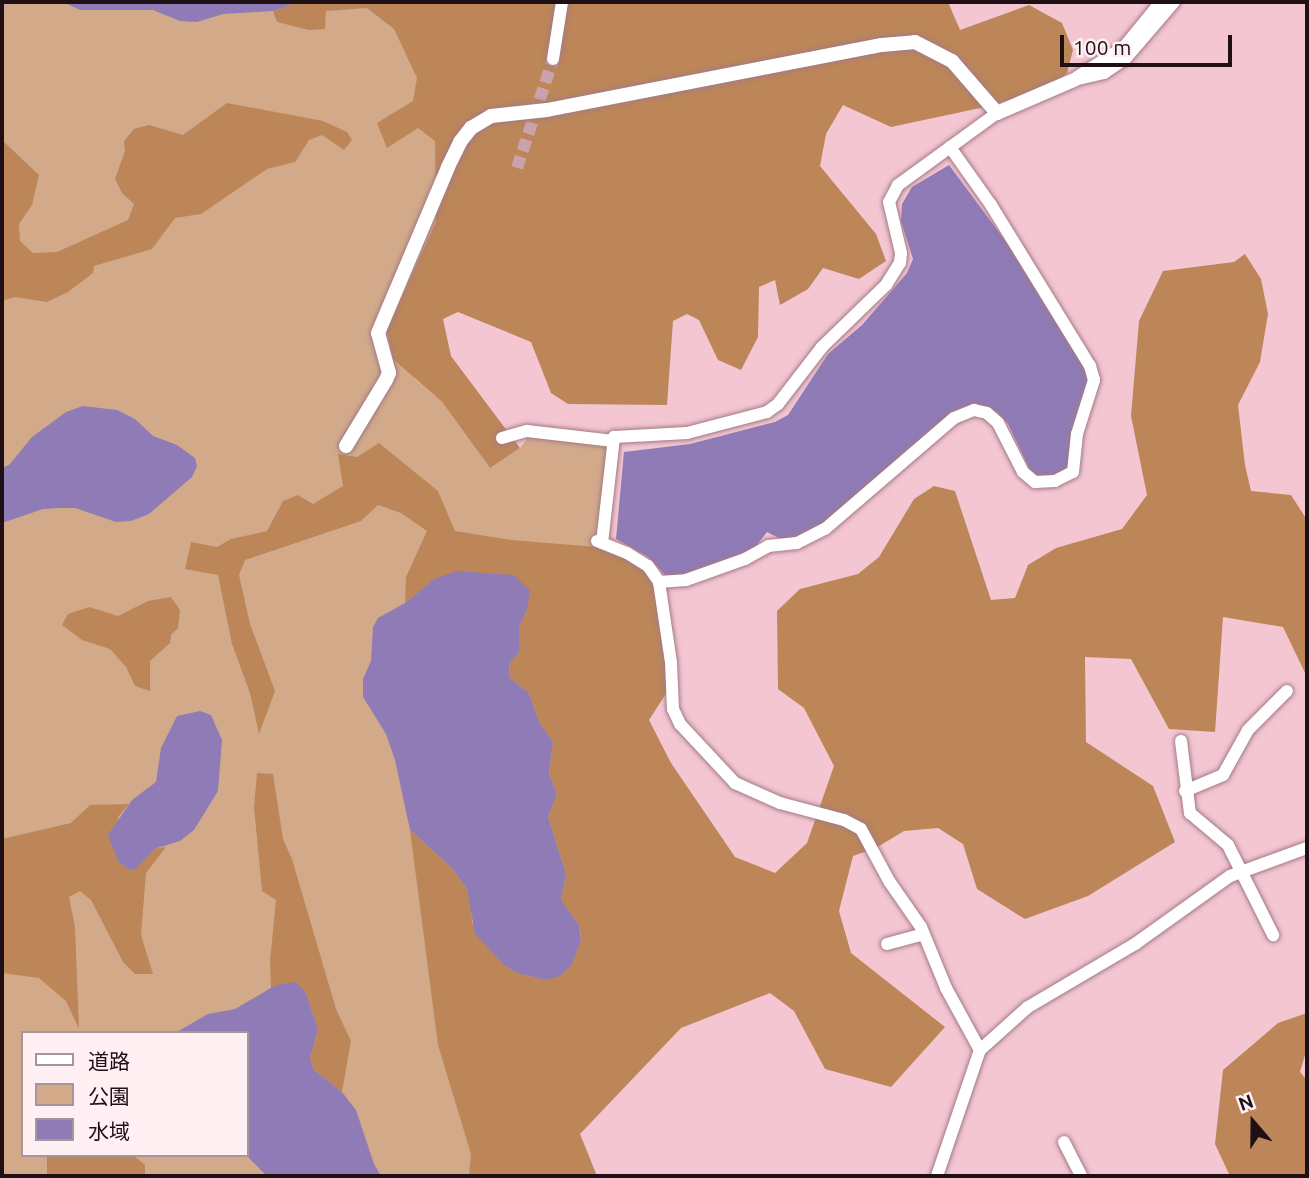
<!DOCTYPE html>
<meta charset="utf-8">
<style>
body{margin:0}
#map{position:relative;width:1309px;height:1178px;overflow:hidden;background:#f3c6d2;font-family:Ubuntu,"Noto Sans JP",sans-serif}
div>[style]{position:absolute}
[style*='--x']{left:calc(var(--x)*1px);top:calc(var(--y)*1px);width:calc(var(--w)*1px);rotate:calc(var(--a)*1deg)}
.green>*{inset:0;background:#d2aa8a}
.forest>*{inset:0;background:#bc8659}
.water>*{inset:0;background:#8f7bb6}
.minor-tunnel>*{height:12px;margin-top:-6px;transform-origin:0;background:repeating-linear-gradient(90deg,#c9a2ac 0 12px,transparent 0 18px)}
.roads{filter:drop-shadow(0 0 2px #a37a86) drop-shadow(0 0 2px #a37a86)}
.minor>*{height:12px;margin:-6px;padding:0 6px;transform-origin:6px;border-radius:6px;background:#fff}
.tertiary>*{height:14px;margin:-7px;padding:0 7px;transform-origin:7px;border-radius:7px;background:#fff}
span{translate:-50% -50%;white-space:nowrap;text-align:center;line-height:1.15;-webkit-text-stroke:5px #fff0f4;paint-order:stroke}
.frame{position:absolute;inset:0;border:4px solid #1f1015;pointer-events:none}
.legend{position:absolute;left:21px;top:1031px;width:228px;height:126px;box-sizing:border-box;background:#fff0f4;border:2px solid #a5969b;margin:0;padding:9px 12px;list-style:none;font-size:21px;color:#1f1015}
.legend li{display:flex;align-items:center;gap:14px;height:35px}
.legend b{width:35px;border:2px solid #a5969b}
.north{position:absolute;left:1218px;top:1087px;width:70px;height:70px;-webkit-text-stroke:5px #fff0f4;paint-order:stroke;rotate:340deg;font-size:19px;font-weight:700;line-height:28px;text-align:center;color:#1f1015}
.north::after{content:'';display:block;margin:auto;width:24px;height:32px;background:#1f1015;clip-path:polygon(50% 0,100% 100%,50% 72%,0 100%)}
.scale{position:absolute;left:1060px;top:35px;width:172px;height:32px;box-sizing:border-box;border:4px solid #1f1015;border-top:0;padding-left:9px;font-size:21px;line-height:24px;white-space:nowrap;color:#1f1015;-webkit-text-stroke:5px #fff0f4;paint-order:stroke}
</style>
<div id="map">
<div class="green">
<i style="clip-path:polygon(evenodd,2px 2px,408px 2px,455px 89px,414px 378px,442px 402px,490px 468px,520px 448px,530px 435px,607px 447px,579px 925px,486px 1176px,2px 1176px,2px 2px,23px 1033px,247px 1033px,247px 1155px,23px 1155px,23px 1033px)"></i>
</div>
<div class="forest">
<i style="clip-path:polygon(298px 2px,948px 2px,960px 30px,1029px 5px,1062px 23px,1073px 50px,1067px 73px,1048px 89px,985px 107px,891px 127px,843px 105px,826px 134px,820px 166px,876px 234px,886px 261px,859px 279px,823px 268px,808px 289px,780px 305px,775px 280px,759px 287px,758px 337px,741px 370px,718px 360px,699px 320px,687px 314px,673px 321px,667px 405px,568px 404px,551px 393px,531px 342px,458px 312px,443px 319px,451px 356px,520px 448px,490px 468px,442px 402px,393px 359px,387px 330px,436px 222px,435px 141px,418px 128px,387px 148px,377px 123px,413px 101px,417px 78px,394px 29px,367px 8px,326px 11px,325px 29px,309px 30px,277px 22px,273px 11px)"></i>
<i style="clip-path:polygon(227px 103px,323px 121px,347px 132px,352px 140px,344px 150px,322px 135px,309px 140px,295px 162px,267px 169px,201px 214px,175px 218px,152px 249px,94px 266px,93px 273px,68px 292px,47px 302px,15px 297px,2px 301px,2px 140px,39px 175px,32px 205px,19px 224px,20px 241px,33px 253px,57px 252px,128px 220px,134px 204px,122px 193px,115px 179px,125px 151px,124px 141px,134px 129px,149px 125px,183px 135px)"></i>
<i style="clip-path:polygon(1245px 254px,1261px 279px,1268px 314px,1260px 362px,1238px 405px,1245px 465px,1251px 491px,1291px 495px,1307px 520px,1307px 677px,1283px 627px,1223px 617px,1215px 732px,1169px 729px,1131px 659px,1085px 657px,1086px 742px,1153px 786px,1175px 842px,1088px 896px,1025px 919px,977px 889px,963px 844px,938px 828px,904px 831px,876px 848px,853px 856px,839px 911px,851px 953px,945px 1027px,891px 1087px,825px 1069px,794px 1011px,770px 993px,681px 1028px,580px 1134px,597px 1176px,469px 1176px,471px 1154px,438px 1045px,410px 830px,451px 867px,467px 889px,471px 901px,472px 923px,517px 973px,544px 980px,581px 940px,579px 925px,561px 900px,566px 874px,548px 817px,557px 794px,549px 774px,553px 742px,539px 722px,529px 693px,510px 678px,509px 664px,519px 652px,519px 627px,527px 609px,434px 579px,405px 603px,406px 577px,427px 531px,401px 513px,378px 505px,361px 521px,245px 560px,239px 575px,250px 624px,275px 691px,259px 734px,250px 693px,232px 644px,218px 575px,185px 569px,191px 542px,217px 547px,231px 539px,267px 531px,283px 501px,298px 495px,313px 504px,343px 486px,338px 454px,357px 457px,379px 443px,438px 491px,455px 531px,511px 540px,597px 547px,614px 552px,648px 571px,656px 584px,669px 689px,649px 720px,671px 763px,735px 857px,775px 873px,807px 843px,834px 766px,804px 708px,778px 689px,777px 611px,800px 589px,858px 574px,879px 557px,914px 499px,934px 486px,955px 491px,991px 600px,1015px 598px,1028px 565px,1056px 548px,1122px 529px,1147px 495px,1131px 416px,1139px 321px,1163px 271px,1234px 262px)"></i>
<i style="clip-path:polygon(171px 597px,180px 610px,178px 628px,171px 635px,170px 643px,150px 661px,150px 691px,135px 686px,126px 667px,110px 649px,82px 640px,62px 625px,68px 614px,89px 607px,118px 616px,148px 601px)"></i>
<i style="clip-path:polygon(257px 773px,273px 774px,283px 839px,292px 859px,336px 1009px,351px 1041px,342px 1092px,314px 1070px,310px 1058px,318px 1029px,306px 993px,276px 985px,271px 988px,270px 961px,276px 900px,262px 891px,254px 807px)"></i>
<i style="clip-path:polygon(129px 804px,118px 817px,118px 861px,129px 870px,137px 867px,154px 849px,166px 847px,146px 873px,141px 935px,153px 974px,135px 974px,123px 962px,91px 900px,80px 891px,69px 897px,75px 927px,79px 1029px,66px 1001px,39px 978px,2px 973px,2px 839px,71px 823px,90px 805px)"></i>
<i style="clip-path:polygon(1307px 1013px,1307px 1048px,1300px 1072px,1307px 1080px,1307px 1176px,1230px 1176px,1215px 1144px,1223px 1070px,1278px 1023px)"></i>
<i style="clip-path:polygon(47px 1155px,133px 1155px,145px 1165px,145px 1176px,47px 1176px)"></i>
</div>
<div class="water">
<i style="clip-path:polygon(63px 2px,298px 2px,273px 11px,223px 14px,197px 22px,180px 21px,153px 10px,80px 10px)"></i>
<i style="clip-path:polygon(949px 165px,1030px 274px,1094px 380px,1071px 462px,1065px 473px,1048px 479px,1032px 474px,1008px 424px,997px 412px,977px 406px,809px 537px,783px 540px,767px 532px,752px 551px,688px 574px,666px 576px,648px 557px,616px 539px,624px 452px,690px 444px,775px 422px,788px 415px,828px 354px,862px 325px,907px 273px,913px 259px,901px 221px,902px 204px,912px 187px)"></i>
<i style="clip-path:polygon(83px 406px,117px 410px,135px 419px,153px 436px,177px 445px,195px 458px,197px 466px,192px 477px,149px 514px,131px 521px,116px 522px,75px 508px,58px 508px,43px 509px,2px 523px,2px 468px,9px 465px,32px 437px,66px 412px)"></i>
<i style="clip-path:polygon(457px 571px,514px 575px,530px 591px,527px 609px,519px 627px,519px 652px,509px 664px,510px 678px,529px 693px,539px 722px,553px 742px,549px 774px,557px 794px,548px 817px,566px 874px,561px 900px,579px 925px,581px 940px,572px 964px,560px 976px,544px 980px,517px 973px,503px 964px,475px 934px,467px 889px,451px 867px,410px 830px,395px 760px,386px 734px,363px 697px,363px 679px,371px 661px,373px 627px,378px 618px,405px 603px,434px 579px)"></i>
<i style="clip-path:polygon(200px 711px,211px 715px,222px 740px,218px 791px,194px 830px,180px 841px,154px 849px,137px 868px,129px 870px,118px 861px,108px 835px,132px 800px,156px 782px,161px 748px,177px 716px)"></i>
<i style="clip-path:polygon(296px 982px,306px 993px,318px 1029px,310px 1058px,314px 1070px,342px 1092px,356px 1110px,374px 1164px,381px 1176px,267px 1176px,246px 1155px,247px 1033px,175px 1033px,208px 1014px,235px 1009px,276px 985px)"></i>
</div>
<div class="minor-tunnel">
<i style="--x:517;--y:168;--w:115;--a:-71.7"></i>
</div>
<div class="roads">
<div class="minor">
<i style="--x:553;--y:59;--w:58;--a:-81"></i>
<i style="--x:1077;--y:77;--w:56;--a:-32.6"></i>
<i style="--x:1124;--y:47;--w:58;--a:-50.6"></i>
<i style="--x:1074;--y:80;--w:31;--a:-13"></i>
<i style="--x:1104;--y:73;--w:25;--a:-34"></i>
<i style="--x:1125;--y:59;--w:75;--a:-49.3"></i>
<i style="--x:502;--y:438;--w:26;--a:-16"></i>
<i style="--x:527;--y:431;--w:87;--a:6.6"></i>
<i style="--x:597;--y:541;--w:32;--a:22"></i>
<i style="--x:627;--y:553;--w:25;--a:32"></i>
<i style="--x:648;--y:566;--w:19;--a:55"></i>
<i style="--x:659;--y:582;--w:81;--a:81.5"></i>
<i style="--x:671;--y:662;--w:47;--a:87.6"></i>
<i style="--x:673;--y:709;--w:17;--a:65"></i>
<i style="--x:680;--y:724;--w:81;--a:47"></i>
<i style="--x:735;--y:783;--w:49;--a:24"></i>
<i style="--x:780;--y:803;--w:66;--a:14.9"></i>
<i style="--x:844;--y:820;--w:19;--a:28"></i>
<i style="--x:861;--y:829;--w:59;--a:61.7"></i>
<i style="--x:889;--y:881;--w:56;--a:55.2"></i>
<i style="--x:921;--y:927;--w:66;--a:67.7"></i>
<i style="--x:946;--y:988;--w:71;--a:61.3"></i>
<i style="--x:602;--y:543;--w:107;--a:-83.5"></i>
<i style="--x:614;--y:437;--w:73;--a:-3.1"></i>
<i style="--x:687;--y:433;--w:83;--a:-14.7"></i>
<i style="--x:767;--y:412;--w:14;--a:-36"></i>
<i style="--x:778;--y:404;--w:72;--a:-52.3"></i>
<i style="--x:822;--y:347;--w:89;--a:-44.1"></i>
<i style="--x:886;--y:285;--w:26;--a:-58"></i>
<i style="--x:900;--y:263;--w:10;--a:-84"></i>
<i style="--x:901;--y:253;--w:52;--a:-103.2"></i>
<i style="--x:889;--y:202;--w:19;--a:-62"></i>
<i style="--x:898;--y:185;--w:122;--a:-36"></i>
<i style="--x:659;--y:582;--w:27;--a:-4"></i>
<i style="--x:686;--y:580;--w:63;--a:-19.6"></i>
<i style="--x:745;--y:559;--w:26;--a:-29"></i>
<i style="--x:768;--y:546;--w:29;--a:-6"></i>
<i style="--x:797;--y:543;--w:31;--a:-27"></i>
<i style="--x:825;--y:529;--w:170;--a:-40.7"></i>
<i style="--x:954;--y:418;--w:22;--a:-22"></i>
<i style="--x:974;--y:410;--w:13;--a:13"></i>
<i style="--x:987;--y:413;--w:15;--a:42"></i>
<i style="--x:998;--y:423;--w:55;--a:63"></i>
<i style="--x:1023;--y:472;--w:16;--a:40"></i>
<i style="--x:1035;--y:482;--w:20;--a:-3"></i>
<i style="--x:1055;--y:481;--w:20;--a:-27"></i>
<i style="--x:1073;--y:472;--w:38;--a:-84"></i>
<i style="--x:1077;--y:434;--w:57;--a:-72.5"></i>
<i style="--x:1094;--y:380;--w:15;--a:-106"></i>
<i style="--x:1090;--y:366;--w:189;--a:-121.6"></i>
<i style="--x:991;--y:205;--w:71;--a:-125.3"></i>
<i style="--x:1181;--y:741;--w:73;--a:82.9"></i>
<i style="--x:1190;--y:813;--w:50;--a:40.1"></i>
<i style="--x:1228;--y:845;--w:101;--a:63.4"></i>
<i style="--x:1185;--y:791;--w:41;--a:-22.8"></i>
<i style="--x:1223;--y:775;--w:51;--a:-60.9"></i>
<i style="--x:1248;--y:730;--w:55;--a:-45"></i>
<i style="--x:887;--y:944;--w:38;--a:-15"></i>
<i style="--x:1064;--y:1142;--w:38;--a:63"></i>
<i style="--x:937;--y:1176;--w:133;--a:-71.2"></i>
<i style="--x:980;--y:1050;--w:64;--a:-41.9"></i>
<i style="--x:1028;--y:1007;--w:124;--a:-30.5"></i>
<i style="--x:1135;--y:944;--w:117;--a:-35.6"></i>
<i style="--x:1230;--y:876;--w:82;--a:-20"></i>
</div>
<div class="tertiary">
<i style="--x:346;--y:446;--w:77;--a:-58.8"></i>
<i style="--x:386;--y:380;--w:8;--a:-67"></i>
<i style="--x:389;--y:373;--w:41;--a:-105.4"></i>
<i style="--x:378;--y:333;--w:180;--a:-67.1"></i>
<i style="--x:448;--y:167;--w:28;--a:-64"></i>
<i style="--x:460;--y:142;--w:18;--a:-52"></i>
<i style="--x:471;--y:128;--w:23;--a:-31"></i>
<i style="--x:491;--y:116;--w:56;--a:-6.1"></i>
<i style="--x:547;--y:110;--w:341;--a:-11"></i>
<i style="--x:882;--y:45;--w:33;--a:-5"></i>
<i style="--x:915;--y:42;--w:42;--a:27.2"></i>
<i style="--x:952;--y:61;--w:69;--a:49.1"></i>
<i style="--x:997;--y:113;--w:84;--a:-23.2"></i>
</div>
</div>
<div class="frame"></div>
<ul class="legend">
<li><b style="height:9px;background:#fff"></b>道路</li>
<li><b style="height:19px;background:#d2aa8a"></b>公園</li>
<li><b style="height:19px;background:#8f7bb6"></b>水域</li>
</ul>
<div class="north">N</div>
<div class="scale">100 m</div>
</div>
